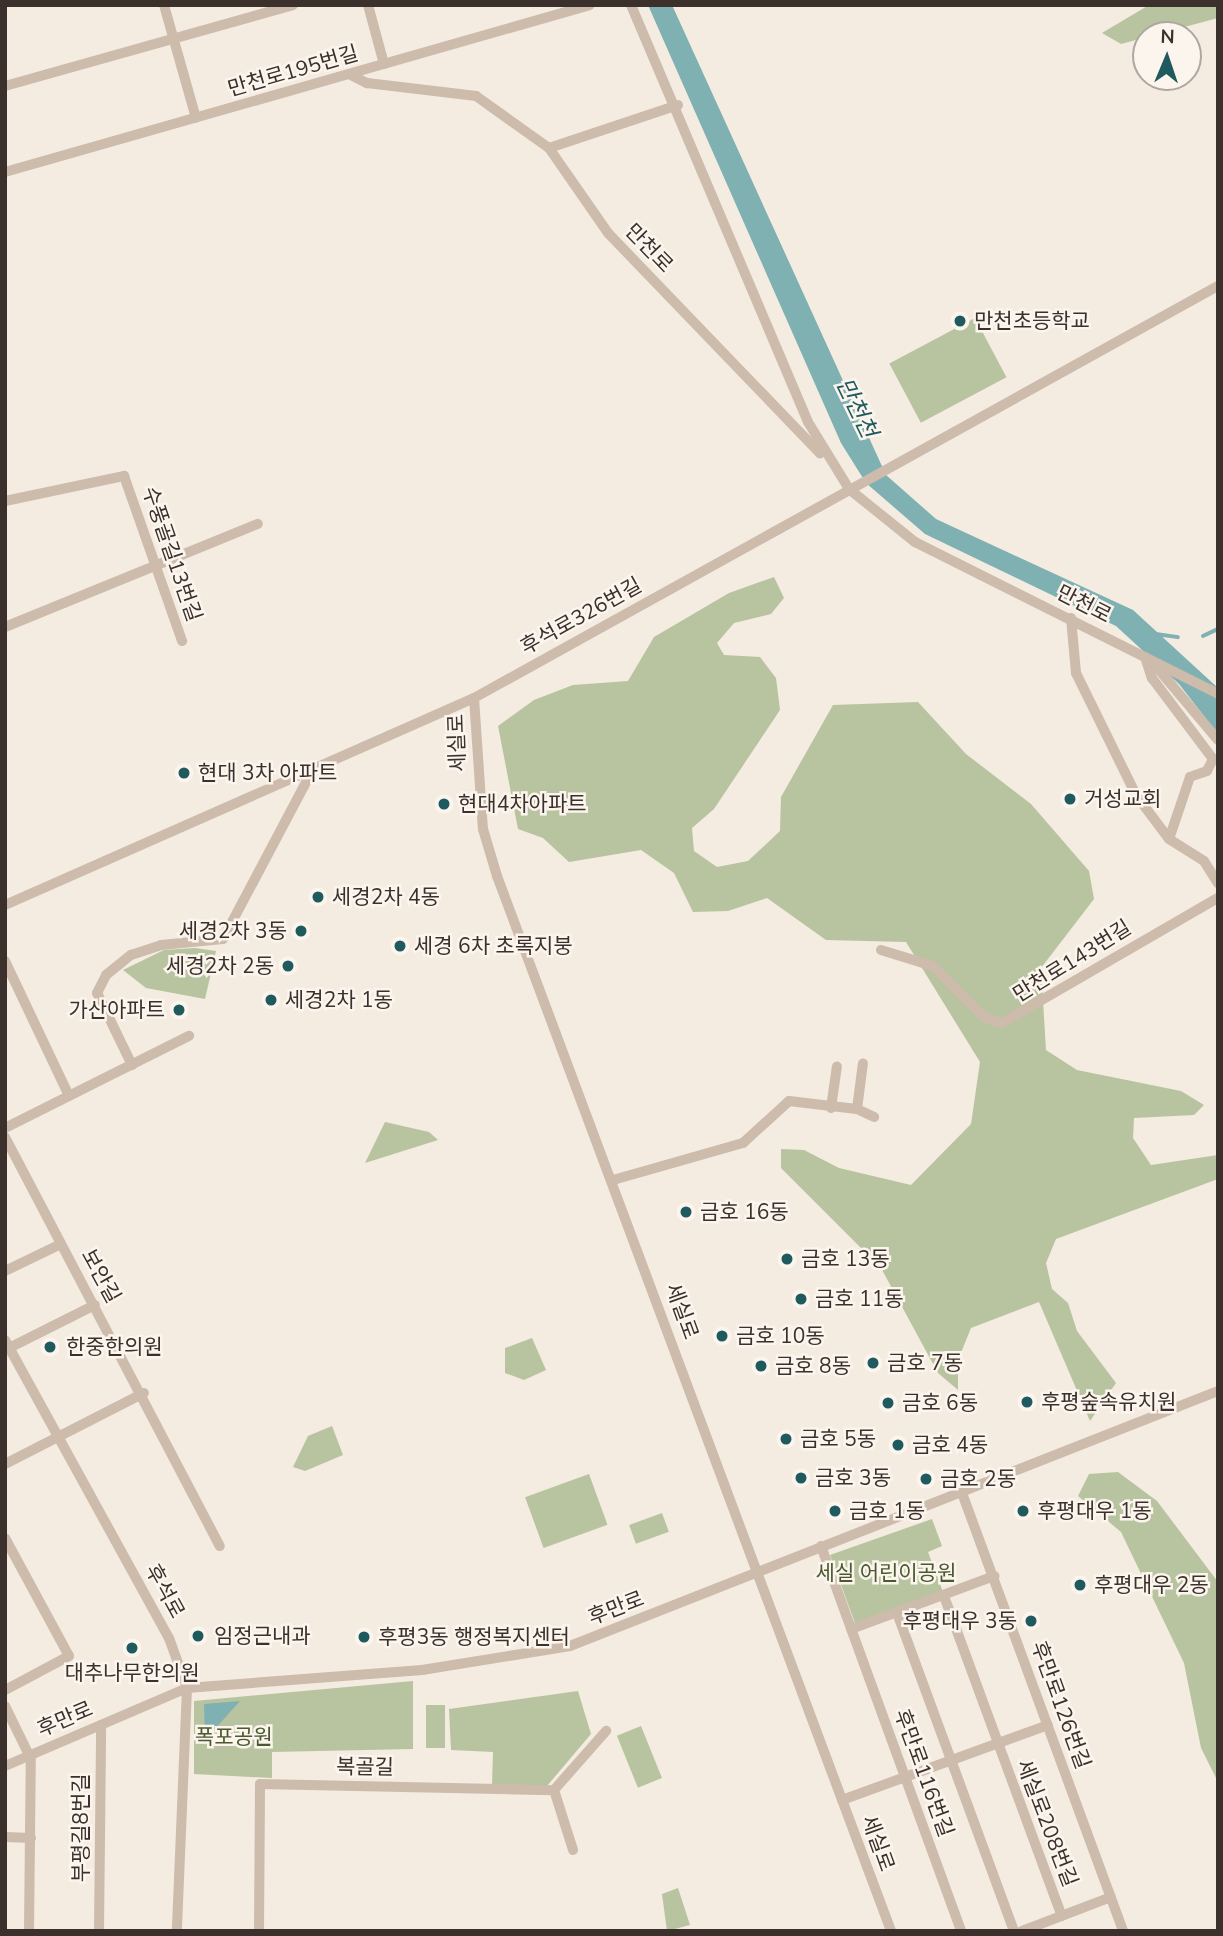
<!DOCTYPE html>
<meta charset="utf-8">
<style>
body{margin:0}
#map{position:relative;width:1223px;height:1936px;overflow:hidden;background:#f4ebe1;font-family:"Nunito Sans","Noto Sans KR",sans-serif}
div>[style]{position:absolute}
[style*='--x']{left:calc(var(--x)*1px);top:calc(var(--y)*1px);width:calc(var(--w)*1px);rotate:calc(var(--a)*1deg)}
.green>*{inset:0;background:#b8c4a0;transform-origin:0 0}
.water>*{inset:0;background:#7fb0b2}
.stream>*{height:3.5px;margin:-1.75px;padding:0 1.75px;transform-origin:1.75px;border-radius:1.75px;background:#7fb0b2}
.minor>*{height:10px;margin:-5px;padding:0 5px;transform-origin:5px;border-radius:5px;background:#cdbbac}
.dots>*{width:19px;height:19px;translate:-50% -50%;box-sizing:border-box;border:4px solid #fbf5ee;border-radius:50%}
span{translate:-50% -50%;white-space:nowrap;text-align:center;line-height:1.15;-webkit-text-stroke:5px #fbf5ee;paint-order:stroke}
.street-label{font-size:21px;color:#3b302b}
.poi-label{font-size:21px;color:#3b302b}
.left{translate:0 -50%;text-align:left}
.right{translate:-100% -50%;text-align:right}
.park-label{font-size:21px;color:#4a5a2e}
.water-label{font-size:23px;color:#1f5a5e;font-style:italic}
.frame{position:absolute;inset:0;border:7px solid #3b302b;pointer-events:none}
.north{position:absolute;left:1132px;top:21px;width:70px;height:70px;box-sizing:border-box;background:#fbf5ee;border:2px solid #aea6a0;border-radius:50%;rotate:2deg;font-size:19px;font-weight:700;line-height:28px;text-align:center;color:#3b302b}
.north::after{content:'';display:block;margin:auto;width:24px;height:32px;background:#1f5a5e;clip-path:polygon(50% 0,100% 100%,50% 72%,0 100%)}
</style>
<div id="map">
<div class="green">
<i style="clip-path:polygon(1149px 5px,1218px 5px,1218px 18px,1121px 44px,1102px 33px)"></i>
<i style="left:975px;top:318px;width:67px;height:97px;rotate:62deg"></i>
<i style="clip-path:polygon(774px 577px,784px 598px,771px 614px,734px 623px,717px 643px,724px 655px,760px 657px,776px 678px,780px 710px,714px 809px,692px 828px,694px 851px,717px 867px,748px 861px,780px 831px,781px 797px,833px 705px,918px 702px,966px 754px,1031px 804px,1089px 871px,1094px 899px,1041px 968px,1046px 1050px,1077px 1070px,1181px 1091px,1204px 1105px,1194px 1115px,1134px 1118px,1133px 1138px,1151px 1165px,1218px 1155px,1218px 1179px,1056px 1239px,1046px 1263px,1052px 1289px,1068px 1303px,1077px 1331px,1116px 1383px,1090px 1421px,1039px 1302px,971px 1328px,958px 1360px,958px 1390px,938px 1373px,881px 1268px,781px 1168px,781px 1149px,804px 1150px,839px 1168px,911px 1185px,971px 1124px,980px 1062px,906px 942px,826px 940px,767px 898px,728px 911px,693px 912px,674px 873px,641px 850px,569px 862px,543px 838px,518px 829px,498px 726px,534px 700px,573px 685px,628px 681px,654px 637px,729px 593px)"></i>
<i style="clip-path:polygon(195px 948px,216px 951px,205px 999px,146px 988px,123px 970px,164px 950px)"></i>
<i style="clip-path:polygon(385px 1122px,429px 1132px,438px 1140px,365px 1163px)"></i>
<i style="clip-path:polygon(532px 1338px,546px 1370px,524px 1380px,505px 1373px,505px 1348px)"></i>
<i style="clip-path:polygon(332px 1426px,343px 1455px,305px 1471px,293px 1467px,308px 1436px)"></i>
<i style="clip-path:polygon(1118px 1472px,1157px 1501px,1218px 1582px,1218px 1782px,1201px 1748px,1184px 1663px,1121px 1532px,1078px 1496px,1089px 1474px)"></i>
<i style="left:589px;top:1474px;width:54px;height:68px;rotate:70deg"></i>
<i style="left:662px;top:1513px;width:20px;height:35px;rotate:70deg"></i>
<i style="clip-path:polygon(932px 1519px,942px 1546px,928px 1552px,943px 1592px,855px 1623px,830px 1555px)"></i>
<i style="clip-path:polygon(413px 1681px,413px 1749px,272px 1752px,272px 1778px,194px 1774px,194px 1701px)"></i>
<i style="clip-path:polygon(578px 1691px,591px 1734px,547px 1786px,492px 1785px,493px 1752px,451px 1750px,449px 1709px)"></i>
<i style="left:426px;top:1705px;width:19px;height:43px"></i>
<i style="left:641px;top:1726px;width:56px;height:26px;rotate:68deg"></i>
<i style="clip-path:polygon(678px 1888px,690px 1925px,667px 1931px,662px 1894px)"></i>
</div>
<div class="water">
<i style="clip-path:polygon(648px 5px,672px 5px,886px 475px,936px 519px,1133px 610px,1218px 688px,1218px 734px,1179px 684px,1116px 626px,925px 534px,866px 483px,841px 443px)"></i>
<i style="clip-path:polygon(240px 1701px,205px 1740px,204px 1704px)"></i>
</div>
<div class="stream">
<i style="--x:1156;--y:634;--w:22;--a:8"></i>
<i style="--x:1203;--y:636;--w:17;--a:-25"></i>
</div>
<div class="minor">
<i style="--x:164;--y:5;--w:117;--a:74.2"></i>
<i style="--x:368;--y:5;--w:61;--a:74.8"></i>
<i style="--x:631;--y:5;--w:453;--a:67"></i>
<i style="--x:808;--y:422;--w:79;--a:58.5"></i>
<i style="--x:849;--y:489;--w:85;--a:38.8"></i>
<i style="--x:915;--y:542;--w:339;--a:26.6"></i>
<i style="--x:351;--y:75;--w:18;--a:27"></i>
<i style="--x:367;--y:83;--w:110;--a:6.8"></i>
<i style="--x:476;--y:96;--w:90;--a:35.5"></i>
<i style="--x:549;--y:148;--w:103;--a:55.2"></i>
<i style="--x:608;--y:233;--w:306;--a:46.1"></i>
<i style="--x:5;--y:86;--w:299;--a:-15.7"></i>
<i style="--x:549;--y:148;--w:136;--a:-18.4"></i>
<i style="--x:5;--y:172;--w:608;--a:-15.93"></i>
<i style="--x:5;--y:501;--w:122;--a:-11.9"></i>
<i style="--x:124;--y:476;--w:175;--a:70.6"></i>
<i style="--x:1071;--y:618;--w:55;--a:84.8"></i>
<i style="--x:1076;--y:673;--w:136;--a:63.8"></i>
<i style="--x:1136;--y:795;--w:55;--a:53.1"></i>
<i style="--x:1169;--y:839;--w:41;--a:32.2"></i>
<i style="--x:1204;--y:861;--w:26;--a:58"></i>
<i style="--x:5;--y:627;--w:273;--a:-22.2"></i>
<i style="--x:1145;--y:657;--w:22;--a:72"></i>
<i style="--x:1152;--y:678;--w:101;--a:53"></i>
<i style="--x:1213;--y:759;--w:13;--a:117"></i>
<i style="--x:1207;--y:771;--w:18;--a:161"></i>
<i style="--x:1190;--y:777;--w:65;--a:108.7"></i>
<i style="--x:1154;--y:664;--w:99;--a:49.9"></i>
<i style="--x:474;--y:698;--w:131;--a:86.1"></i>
<i style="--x:483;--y:829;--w:49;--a:73.4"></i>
<i style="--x:497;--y:876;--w:1126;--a:69.52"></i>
<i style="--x:5;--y:905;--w:513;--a:-23.81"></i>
<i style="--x:474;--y:698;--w:850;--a:-28.98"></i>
<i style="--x:881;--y:950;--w:54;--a:17.1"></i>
<i style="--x:933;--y:966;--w:74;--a:45"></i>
<i style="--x:985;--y:1018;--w:18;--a:16"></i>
<i style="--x:1002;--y:1023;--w:250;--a:-30.1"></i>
<i style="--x:5;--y:961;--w:149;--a:64.6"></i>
<i style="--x:132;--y:1065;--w:80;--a:-115.9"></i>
<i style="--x:97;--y:993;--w:20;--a:-63"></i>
<i style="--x:106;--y:975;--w:32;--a:-39"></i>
<i style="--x:131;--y:955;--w:32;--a:-18"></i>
<i style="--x:161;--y:945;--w:62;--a:-5.5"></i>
<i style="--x:223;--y:939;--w:192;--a:-62.1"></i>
<i style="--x:831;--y:1108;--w:42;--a:-81.9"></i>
<i style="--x:857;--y:1109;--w:46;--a:-82.6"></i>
<i style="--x:5;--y:1128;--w:206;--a:-26.6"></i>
<i style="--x:5;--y:1137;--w:462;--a:62.3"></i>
<i style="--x:613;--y:1180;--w:135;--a:-15.9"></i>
<i style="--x:743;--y:1143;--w:62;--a:-42.4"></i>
<i style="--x:789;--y:1101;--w:68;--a:6.7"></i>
<i style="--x:857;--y:1109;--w:19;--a:25"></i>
<i style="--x:5;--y:1271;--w:62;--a:-25.7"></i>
<i style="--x:5;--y:1340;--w:340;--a:61.2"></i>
<i style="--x:169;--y:1638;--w:53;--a:70.2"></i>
<i style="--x:187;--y:1688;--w:243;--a:92.4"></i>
<i style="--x:9;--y:1348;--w:96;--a:-26.6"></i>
<i style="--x:5;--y:1464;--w:156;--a:-27.1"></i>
<i style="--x:962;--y:1493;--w:467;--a:69.8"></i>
<i style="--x:5;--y:1538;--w:134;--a:61.5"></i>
<i style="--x:69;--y:1656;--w:72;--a:152"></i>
<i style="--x:821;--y:1546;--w:410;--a:70"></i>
<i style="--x:944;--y:1596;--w:341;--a:69.8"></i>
<i style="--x:897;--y:1613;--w:339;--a:69.8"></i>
<i style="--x:851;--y:1629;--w:153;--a:-20.3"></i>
<i style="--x:5;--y:1706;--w:55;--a:63.9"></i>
<i style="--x:5;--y:1766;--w:198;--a:-23.2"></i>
<i style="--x:187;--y:1688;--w:236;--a:-4.4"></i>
<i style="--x:422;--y:1670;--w:150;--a:-9.2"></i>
<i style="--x:570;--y:1646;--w:696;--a:-21.48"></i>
<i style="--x:554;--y:1790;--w:79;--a:-48.6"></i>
<i style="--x:842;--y:1800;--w:219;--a:-20"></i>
<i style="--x:5;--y:1837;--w:26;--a:2"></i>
<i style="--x:29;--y:1931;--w:177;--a:-89.4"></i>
<i style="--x:99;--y:1931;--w:206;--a:-89.4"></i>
<i style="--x:259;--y:1931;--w:147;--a:-89.6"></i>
<i style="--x:260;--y:1784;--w:294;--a:1.2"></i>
<i style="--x:554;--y:1790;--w:63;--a:72.4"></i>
<i style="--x:1022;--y:1931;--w:95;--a:-20.9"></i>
</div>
<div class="dots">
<i style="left:960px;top:321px;background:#1f5a5e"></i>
<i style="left:184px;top:773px;background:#1f5a5e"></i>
<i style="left:1070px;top:799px;background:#1f5a5e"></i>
<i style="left:444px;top:804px;background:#1f5a5e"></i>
<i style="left:318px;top:897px;background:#1f5a5e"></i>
<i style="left:301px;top:931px;background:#1f5a5e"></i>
<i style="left:400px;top:946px;background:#1f5a5e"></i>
<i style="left:288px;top:966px;background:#1f5a5e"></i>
<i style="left:271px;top:1000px;background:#1f5a5e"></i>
<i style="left:179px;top:1010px;background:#1f5a5e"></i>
<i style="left:686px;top:1212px;background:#1f5a5e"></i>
<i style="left:787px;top:1259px;background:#1f5a5e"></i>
<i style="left:801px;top:1299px;background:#1f5a5e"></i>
<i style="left:722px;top:1336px;background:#1f5a5e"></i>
<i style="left:50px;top:1347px;background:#1f5a5e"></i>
<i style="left:873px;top:1363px;background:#1f5a5e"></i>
<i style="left:761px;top:1366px;background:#1f5a5e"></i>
<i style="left:1027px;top:1402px;background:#1f5a5e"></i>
<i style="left:888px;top:1403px;background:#1f5a5e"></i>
<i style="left:786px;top:1439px;background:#1f5a5e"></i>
<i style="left:898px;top:1445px;background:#1f5a5e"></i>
<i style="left:801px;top:1478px;background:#1f5a5e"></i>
<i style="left:926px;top:1479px;background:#1f5a5e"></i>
<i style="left:835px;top:1511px;background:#1f5a5e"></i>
<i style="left:1023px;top:1511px;background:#1f5a5e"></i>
<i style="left:1080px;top:1585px;background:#1f5a5e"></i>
<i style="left:1031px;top:1621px;background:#1f5a5e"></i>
<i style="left:198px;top:1636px;background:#1f5a5e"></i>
<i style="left:364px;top:1637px;background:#1f5a5e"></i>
<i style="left:132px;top:1648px;background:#1f5a5e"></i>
</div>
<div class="street-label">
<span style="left:293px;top:71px;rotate:-16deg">만천로195번길</span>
<span style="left:649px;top:248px;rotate:46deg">만천로</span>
<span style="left:172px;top:554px;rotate:71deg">수풍골길13번길</span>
<span style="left:1084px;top:604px;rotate:27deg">만천로</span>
<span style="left:581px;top:616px;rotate:-29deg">후석로326번길</span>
<span style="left:457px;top:743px;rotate:-92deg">세실로</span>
<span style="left:1072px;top:961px;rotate:-32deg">만천로143번길</span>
<span style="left:101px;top:1276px;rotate:61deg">보안길</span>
<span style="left:682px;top:1311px;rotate:70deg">세실로</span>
<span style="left:165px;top:1591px;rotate:61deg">후석로</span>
<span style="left:616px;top:1608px;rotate:-21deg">후만로</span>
<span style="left:1061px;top:1705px;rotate:70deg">후만로126번길</span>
<span style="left:65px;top:1719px;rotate:-23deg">후만로</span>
<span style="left:365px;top:1767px;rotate:1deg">복골길</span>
<span style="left:924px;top:1773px;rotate:70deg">후만로116번길</span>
<span style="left:1047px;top:1823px;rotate:69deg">세실로208번길</span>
<span style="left:81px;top:1828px;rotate:-90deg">부평길8번길</span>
<span style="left:878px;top:1843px;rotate:70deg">세실로</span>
</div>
<div class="poi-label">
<span class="left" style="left:974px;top:321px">만천초등학교</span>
<span class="left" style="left:198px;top:773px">현대 3차 아파트</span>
<span class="left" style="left:1084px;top:799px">거성교회</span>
<span class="left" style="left:458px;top:804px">현대4차아파트</span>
<span class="left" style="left:332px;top:897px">세경2차 4동</span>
<span class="right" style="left:287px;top:931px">세경2차 3동</span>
<span class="left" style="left:414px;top:946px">세경 6차 초록지붕</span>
<span class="right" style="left:274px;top:966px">세경2차 2동</span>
<span class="left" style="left:285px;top:1000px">세경2차 1동</span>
<span class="right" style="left:165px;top:1010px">가산아파트</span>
<span class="left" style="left:700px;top:1212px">금호 16동</span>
<span class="left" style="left:801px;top:1259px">금호 13동</span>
<span class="left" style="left:815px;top:1299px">금호 11동</span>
<span class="left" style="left:736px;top:1336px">금호 10동</span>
<span class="left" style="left:66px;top:1347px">한중한의원</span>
<span class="left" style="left:887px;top:1363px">금호 7동</span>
<span class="left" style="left:775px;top:1366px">금호 8동</span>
<span class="left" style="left:1041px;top:1402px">후평숲속유치원</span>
<span class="left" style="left:902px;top:1403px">금호 6동</span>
<span class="left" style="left:800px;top:1439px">금호 5동</span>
<span class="left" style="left:912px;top:1445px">금호 4동</span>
<span class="left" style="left:815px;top:1478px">금호 3동</span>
<span class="left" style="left:940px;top:1479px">금호 2동</span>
<span class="left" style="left:849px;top:1511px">금호 1동</span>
<span class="left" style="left:1037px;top:1511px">후평대우 1동</span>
<span class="left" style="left:1094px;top:1585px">후평대우 2동</span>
<span class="right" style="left:1017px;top:1621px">후평대우 3동</span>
<span class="left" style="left:214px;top:1636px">임정근내과</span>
<span class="left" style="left:378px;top:1637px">후평3동 행정복지센터</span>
<span style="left:132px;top:1673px">대추나무한의원</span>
</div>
<div class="park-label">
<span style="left:886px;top:1573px">세실 어린이공원</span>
<span style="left:234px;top:1737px">폭포공원</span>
</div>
<div class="water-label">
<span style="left:856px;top:408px;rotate:64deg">만천천</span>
</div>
<div class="frame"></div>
<div class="north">N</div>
</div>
